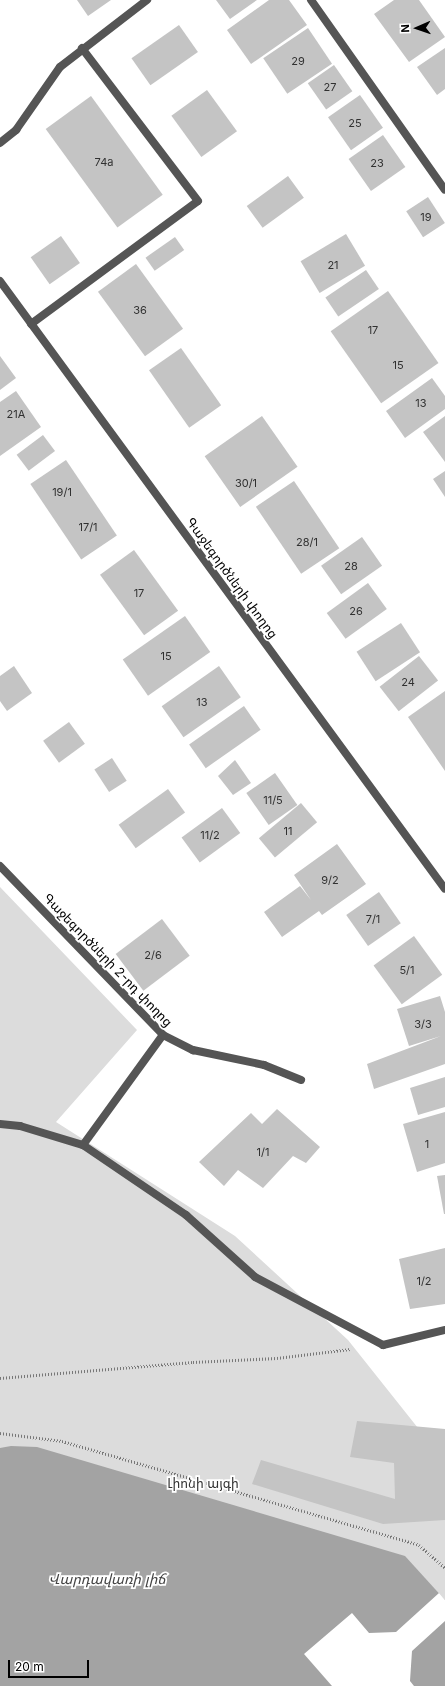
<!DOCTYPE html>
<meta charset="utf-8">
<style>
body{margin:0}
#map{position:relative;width:445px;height:1686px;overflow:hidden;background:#fff;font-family:Inter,"Noto Sans Armenian",sans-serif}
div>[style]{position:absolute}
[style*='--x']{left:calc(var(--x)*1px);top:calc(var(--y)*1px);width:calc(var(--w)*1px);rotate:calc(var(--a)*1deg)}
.green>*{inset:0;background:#dcdcdc}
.water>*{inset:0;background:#a3a3a3}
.pier>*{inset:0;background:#fff}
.building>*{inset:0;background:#c4c4c4;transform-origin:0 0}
.path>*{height:2.5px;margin-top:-1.25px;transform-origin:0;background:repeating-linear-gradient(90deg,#777 0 1px,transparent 0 3px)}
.lane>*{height:8px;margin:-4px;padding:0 4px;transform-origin:4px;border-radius:4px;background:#555}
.street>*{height:8px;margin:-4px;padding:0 4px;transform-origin:4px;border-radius:4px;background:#555}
span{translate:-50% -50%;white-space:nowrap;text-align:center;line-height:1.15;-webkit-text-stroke:3.5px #fff;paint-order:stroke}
.number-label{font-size:11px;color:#313131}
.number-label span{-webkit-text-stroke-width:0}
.street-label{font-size:13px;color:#000}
.park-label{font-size:13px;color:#333}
.water-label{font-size:14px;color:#444;font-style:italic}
.north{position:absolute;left:397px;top:8px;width:40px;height:40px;-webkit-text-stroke:3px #fff;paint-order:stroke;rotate:268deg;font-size:11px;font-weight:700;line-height:16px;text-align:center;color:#000}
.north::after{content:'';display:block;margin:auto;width:14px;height:18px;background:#000;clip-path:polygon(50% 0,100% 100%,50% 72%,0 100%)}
.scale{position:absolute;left:8px;top:1660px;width:81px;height:18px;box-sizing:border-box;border:2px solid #000;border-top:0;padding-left:5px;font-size:12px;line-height:14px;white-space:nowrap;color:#000;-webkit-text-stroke:3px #fff;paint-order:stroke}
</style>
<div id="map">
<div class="green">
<i style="clip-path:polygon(0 887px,137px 1030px,56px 1122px,235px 1236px,348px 1340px,445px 1462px,445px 1686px,0 1686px)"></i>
</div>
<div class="water">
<i style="clip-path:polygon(11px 1446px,37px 1447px,405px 1556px,445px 1600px,445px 1686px,0 1686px,0 1448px)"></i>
</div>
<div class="pier">
<i style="clip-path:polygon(439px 1593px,445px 1600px,445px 1621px,412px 1651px,410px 1681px,414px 1686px,332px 1686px,304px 1654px,352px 1613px,369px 1633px,396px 1632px)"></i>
</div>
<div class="building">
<i style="clip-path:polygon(77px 0,111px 0,88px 16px)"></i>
<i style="clip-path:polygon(216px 0,257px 0,230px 19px)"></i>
<i style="clip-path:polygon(269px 0,289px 0,307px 25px,251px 64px,227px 30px)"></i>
<i style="clip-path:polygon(394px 0,419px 0,445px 37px,409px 62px,374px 14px)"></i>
<i style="left:179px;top:25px;width:33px;height:58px;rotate:55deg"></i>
<i style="left:308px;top:28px;width:43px;height:54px;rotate:56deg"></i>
<i style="clip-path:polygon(445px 48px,445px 89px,437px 95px,417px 67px)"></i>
<i style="left:334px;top:65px;width:32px;height:32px;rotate:55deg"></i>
<i style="left:207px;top:90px;width:51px;height:44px;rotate:54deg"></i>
<i style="left:360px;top:95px;width:40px;height:39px;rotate:55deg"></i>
<i style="left:91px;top:96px;width:122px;height:56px;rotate:54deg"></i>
<i style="left:383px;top:135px;width:39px;height:42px;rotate:55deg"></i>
<i style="left:288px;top:176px;width:27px;height:51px;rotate:54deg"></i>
<i style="left:428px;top:197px;width:31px;height:26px;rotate:57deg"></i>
<i style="left:346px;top:234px;width:37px;height:53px;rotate:59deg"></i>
<i style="left:61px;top:236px;width:33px;height:37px;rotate:55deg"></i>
<i style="left:175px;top:237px;width:16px;height:36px;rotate:55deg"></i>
<i style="left:136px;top:264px;width:80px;height:47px;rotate:54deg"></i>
<i style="left:366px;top:270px;width:23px;height:49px;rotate:56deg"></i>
<i style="left:388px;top:291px;width:88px;height:70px;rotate:55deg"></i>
<i style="left:181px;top:348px;width:70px;height:39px;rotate:55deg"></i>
<i style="clip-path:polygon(0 356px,16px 378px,0 390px)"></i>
<i style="clip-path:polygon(432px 378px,445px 396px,445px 409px,405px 438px,386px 411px)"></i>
<i style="clip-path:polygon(16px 391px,41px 427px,0 456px,0 402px)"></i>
<i style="left:262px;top:416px;width:62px;height:70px;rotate:55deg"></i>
<i style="clip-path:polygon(445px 416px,445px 462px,423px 432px)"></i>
<i style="left:43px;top:435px;width:20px;height:33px;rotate:53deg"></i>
<i style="left:66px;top:460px;width:91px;height:43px;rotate:56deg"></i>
<i style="clip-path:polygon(445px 471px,445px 497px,433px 479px)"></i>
<i style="left:294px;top:481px;width:81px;height:46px;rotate:56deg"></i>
<i style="left:362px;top:537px;width:35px;height:50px;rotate:55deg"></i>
<i style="left:134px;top:550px;width:75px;height:42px;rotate:54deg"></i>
<i style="left:368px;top:583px;width:32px;height:51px;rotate:54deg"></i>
<i style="left:185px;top:616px;width:44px;height:76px;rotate:55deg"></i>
<i style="left:401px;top:623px;width:35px;height:53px;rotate:57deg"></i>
<i style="left:419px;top:656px;width:31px;height:50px;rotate:52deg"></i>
<i style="clip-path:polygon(14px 666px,32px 693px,7px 711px,0 701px,0 676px)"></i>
<i style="left:219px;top:666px;width:38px;height:70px;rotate:55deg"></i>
<i style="clip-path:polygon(445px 691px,445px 771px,408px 717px)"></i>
<i style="left:244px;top:706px;width:29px;height:67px;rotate:55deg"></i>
<i style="left:69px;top:722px;width:27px;height:32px;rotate:54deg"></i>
<i style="left:112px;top:758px;width:27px;height:21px;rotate:57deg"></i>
<i style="clip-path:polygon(235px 760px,251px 783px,233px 795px,218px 776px)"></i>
<i style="left:275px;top:773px;width:39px;height:35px;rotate:55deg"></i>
<i style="left:168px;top:789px;width:29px;height:61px;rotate:54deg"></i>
<i style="left:301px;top:803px;width:25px;height:55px;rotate:50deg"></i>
<i style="left:222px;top:808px;width:31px;height:50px;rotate:54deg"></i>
<i style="clip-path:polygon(337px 844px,366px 884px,322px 915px,319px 911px,282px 937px,264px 912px,300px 886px,311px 900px,294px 875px)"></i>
<i style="left:379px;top:892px;width:38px;height:40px;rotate:55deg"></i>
<i style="left:162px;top:919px;width:46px;height:58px;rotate:53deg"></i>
<i style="left:414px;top:936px;width:48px;height:50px;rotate:54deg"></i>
<i style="clip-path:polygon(440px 996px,445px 1012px,445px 1064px,374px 1089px,367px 1064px,441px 1036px,409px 1046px,397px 1009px)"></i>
<i style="clip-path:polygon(445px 1077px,445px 1107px,418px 1115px,410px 1088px)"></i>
<i style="clip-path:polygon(277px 1109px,320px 1147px,306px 1163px,293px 1156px,263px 1188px,238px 1170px,224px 1186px,199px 1162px,251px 1113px,262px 1124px)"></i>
<i style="clip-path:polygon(445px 1112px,445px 1163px,417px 1172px,403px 1124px)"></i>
<i style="clip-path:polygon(445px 1175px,445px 1214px,444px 1214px,437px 1176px)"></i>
<i style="clip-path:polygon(445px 1248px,445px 1304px,410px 1309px,399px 1259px)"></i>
<i style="clip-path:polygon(357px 1421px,445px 1429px,445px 1520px,383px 1524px,252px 1484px,261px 1460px,395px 1499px,394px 1463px,350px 1457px)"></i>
</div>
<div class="path">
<i style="--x:0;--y:1378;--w:194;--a:-4.7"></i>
<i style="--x:193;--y:1362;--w:84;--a:-2.7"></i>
<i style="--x:277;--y:1358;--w:74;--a:-7"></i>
<i style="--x:0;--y:1433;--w:63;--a:7.4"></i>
<i style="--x:62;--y:1441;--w:372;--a:16.2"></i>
<i style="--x:419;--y:1545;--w:35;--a:41"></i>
</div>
<div class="lane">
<i style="--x:31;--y:324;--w:207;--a:-36.4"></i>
<i style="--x:198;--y:201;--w:192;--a:-127.2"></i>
<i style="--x:0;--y:1124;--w:20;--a:6"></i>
<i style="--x:20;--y:1126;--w:66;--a:16.8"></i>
<i style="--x:83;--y:1145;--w:125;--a:34.2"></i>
<i style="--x:186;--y:1215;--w:93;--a:41.9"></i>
<i style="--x:255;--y:1277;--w:145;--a:28"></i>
<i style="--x:383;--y:1345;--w:64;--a:-13.6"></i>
<i style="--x:83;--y:1145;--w:136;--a:-54"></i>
</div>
<div class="street">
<i style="--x:311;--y:0;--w:232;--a:54.8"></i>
<i style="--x:0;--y:143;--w:21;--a:-39"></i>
<i style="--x:16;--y:130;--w:77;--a:-55.1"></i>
<i style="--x:60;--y:67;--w:110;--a:-37.6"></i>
<i style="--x:0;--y:281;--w:753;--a:53.8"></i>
<i style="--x:0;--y:866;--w:235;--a:46"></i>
<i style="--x:163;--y:1035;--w:34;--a:27"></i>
<i style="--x:193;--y:1050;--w:73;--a:11.9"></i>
<i style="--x:264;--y:1065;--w:40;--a:22"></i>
</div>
<div class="number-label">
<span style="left:298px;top:61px">29</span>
<span style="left:330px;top:87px">27</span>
<span style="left:355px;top:123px">25</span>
<span style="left:104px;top:162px">74a</span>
<span style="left:377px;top:163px">23</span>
<span style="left:426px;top:217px">19</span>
<span style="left:333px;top:265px">21</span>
<span style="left:140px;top:310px">36</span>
<span style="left:373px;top:330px">17</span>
<span style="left:398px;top:365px">15</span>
<span style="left:421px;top:403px">13</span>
<span style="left:16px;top:414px">21А</span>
<span style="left:246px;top:483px">30/1</span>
<span style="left:62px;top:492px">19/1</span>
<span style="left:88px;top:527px">17/1</span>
<span style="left:307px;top:542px">28/1</span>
<span style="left:351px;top:566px">28</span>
<span style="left:139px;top:593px">17</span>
<span style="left:356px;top:611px">26</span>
<span style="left:166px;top:656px">15</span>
<span style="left:408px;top:682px">24</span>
<span style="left:202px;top:702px">13</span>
<span style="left:273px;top:800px">11/5</span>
<span style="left:288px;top:831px">11</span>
<span style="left:210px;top:835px">11/2</span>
<span style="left:330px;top:880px">9/2</span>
<span style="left:373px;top:919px">7/1</span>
<span style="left:153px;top:955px">2/6</span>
<span style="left:407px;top:970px">5/1</span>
<span style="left:423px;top:1024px">3/3</span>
<span style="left:427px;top:1144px">1</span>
<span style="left:263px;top:1152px">1/1</span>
<span style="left:424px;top:1281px">1/2</span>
</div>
<div class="street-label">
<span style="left:232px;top:578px;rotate:54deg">Գաջեգործների փողոց</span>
<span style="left:108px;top:960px;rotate:46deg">Գաջեգործների 2-րդ փողոց</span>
</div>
<div class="park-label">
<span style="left:203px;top:1483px">Լիոնի այգի</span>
</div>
<div class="water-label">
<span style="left:107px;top:1579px">Վարդավառի լիճ</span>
</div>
<div class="north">N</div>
<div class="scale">20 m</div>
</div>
